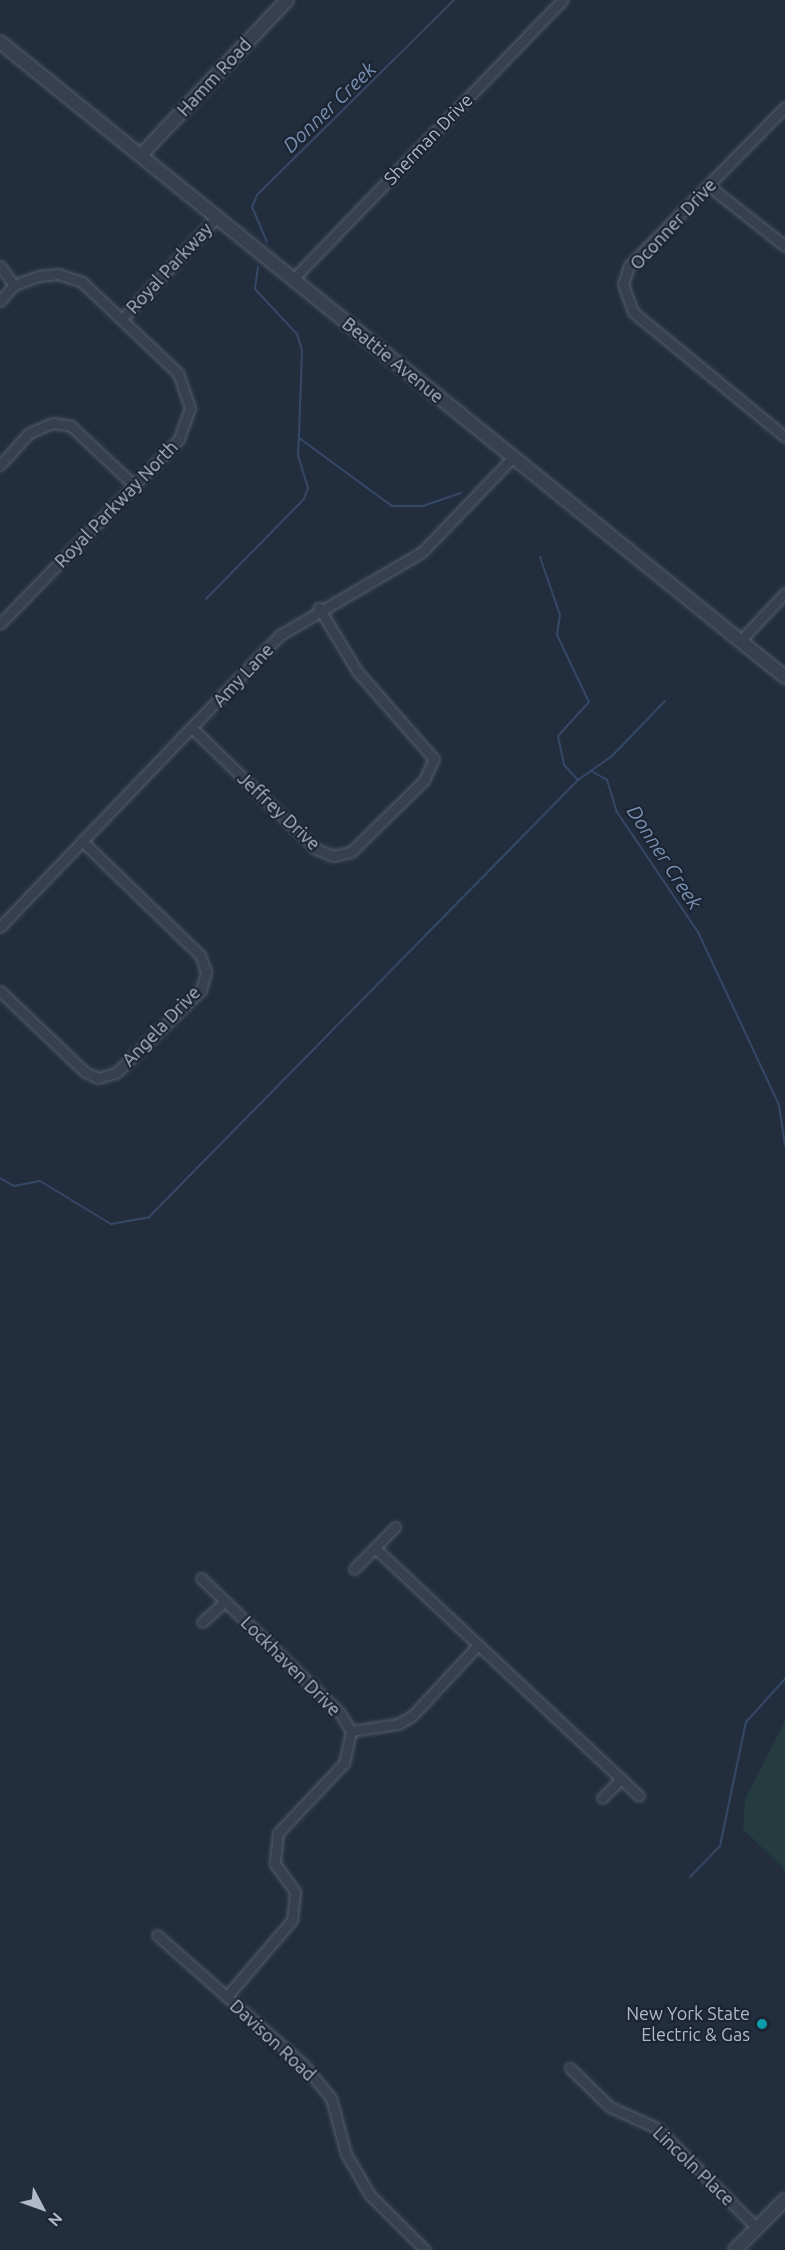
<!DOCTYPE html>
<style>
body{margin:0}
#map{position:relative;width:785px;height:2250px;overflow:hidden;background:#222e3e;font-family:Ubuntu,sans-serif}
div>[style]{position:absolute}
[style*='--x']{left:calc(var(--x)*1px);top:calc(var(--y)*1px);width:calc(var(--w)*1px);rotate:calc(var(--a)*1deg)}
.green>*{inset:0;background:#243b3f}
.stream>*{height:2px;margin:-1px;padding:0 1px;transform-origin:1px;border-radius:1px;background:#354866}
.roads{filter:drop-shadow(0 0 2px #545d6c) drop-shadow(0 0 2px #545d6c)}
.minor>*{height:9px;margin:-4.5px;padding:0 4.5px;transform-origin:4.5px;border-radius:4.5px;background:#36404e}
.tertiary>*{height:12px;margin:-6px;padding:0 6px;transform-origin:6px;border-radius:6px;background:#36404e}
.dots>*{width:16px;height:16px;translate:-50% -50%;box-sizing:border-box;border:3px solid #1b2533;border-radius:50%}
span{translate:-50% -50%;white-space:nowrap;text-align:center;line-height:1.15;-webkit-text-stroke:4.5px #1b2533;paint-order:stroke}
.street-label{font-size:18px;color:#b2bac9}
.poi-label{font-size:18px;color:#b2bac9}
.right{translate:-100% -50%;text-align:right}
.water-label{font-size:20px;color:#7890b2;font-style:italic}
.north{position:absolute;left:12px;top:2178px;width:60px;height:60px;-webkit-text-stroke:4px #1b2533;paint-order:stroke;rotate:131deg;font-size:16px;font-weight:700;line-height:24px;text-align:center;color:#b2bac9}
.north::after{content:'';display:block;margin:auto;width:21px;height:27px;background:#b2bac9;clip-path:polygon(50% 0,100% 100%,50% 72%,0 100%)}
</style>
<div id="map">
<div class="green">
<i style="clip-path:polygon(785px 1721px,785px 1870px,743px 1829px,745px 1799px)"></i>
</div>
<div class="stream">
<i style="--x:267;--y:242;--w:38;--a:-113"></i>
<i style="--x:252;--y:207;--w:13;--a:-67"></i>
<i style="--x:257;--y:195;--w:277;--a:-44.7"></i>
<i style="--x:258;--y:267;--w:22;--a:98"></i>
<i style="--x:255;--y:289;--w:62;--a:47"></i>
<i style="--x:297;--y:334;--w:17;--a:73"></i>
<i style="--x:302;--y:350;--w:88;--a:92"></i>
<i style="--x:299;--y:438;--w:115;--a:36.2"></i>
<i style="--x:392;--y:506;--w:31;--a:0"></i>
<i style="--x:423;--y:506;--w:40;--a:-18.9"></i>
<i style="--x:540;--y:557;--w:61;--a:71"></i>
<i style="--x:560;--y:615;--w:20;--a:99"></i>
<i style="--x:557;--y:635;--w:74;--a:64.5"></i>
<i style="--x:589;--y:702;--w:46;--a:132.4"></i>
<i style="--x:558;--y:736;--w:30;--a:78"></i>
<i style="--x:564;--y:765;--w:19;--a:47"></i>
<i style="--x:206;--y:599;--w:140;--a:-45.6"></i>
<i style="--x:304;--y:499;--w:12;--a:-70"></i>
<i style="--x:308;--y:488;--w:34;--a:-107"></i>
<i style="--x:298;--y:455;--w:17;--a:-87"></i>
<i style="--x:591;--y:771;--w:18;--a:29"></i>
<i style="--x:607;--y:780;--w:34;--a:73"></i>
<i style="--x:617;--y:812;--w:145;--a:56"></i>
<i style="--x:698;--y:932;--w:191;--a:64.9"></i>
<i style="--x:779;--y:1105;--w:40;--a:81.5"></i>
<i style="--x:0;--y:1178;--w:16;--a:30"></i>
<i style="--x:14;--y:1186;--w:26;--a:-11"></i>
<i style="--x:40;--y:1181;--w:83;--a:31.2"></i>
<i style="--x:111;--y:1224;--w:39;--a:-10"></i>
<i style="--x:149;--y:1217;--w:612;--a:-45.53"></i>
<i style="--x:578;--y:780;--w:42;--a:-35.2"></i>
<i style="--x:612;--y:756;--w:76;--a:-46.1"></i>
<i style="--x:690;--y:1877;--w:43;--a:-45.9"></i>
<i style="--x:720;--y:1846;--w:127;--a:-78.2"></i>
<i style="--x:746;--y:1722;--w:58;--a:-47.8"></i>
</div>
<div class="roads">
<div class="minor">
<i style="--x:785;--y:107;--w:223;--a:134.5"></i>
<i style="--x:629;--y:266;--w:19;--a:108"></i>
<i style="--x:623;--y:284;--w:30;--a:70"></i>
<i style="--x:633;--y:312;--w:197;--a:39.4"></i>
<i style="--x:709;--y:186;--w:97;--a:38.3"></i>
<i style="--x:0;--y:266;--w:24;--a:54"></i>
<i style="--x:293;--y:279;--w:388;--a:-46"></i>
<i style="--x:0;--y:301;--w:21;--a:-49"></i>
<i style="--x:14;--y:285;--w:27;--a:-20"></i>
<i style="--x:39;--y:276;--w:19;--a:-6"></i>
<i style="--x:58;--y:274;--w:25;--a:18"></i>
<i style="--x:82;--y:282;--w:132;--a:43.5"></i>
<i style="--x:178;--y:373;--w:37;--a:71"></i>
<i style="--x:190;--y:408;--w:33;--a:110"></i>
<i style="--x:179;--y:439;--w:257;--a:134.1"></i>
<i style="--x:122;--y:319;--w:138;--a:-47.1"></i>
<i style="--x:0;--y:465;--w:43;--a:-47.8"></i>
<i style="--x:29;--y:433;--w:26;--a:-23"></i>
<i style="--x:53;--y:423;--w:18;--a:9"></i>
<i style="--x:71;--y:426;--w:88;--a:43.2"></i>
<i style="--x:740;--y:641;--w:66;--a:-46.8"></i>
<i style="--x:193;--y:729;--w:172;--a:44.3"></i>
<i style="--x:316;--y:849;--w:18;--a:22"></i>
<i style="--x:333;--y:856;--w:18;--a:-13"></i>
<i style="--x:351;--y:852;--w:103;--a:-44.6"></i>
<i style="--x:424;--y:780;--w:23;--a:-65"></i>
<i style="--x:434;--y:759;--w:117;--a:-131.2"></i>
<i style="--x:357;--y:671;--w:74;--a:-121.1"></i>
<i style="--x:0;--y:927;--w:405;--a:-46.2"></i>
<i style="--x:280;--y:635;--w:164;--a:-30.3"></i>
<i style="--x:422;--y:552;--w:132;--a:-46.2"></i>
<i style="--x:0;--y:991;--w:117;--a:43.6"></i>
<i style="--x:85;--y:1072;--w:14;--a:25"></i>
<i style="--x:98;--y:1078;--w:19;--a:-16"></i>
<i style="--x:116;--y:1073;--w:119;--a:-44.3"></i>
<i style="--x:201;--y:990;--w:19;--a:-74"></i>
<i style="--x:206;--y:972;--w:18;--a:-109"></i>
<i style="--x:200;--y:955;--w:163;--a:-136"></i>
<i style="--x:375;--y:1548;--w:362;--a:43.2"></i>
<i style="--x:354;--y:1569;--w:59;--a:-45.7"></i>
<i style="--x:201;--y:1578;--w:194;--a:44.2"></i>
<i style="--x:340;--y:1713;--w:21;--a:59"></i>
<i style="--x:351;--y:1731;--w:33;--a:102"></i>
<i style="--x:344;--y:1763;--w:96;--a:133.3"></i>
<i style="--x:278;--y:1833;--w:31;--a:96"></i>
<i style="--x:275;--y:1864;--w:34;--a:54"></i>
<i style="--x:295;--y:1892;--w:28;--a:96"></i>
<i style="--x:292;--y:1920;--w:100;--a:130.5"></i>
<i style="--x:202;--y:1622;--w:31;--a:-42"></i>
<i style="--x:351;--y:1731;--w:48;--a:-8.5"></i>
<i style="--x:398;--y:1724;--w:16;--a:-30"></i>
<i style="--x:412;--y:1716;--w:97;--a:-47.1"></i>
<i style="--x:602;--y:1798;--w:27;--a:-45"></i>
<i style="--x:157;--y:1935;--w:196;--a:41.5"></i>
<i style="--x:304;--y:2065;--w:43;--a:50.7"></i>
<i style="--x:331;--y:2098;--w:58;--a:75"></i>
<i style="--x:346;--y:2154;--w:48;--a:59.7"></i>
<i style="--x:370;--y:2195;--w:78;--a:45"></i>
<i style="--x:570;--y:2068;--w:56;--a:44.3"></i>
<i style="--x:610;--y:2107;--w:51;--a:24.1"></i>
<i style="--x:657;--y:2128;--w:141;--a:45"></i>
</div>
<div class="tertiary">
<i style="--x:0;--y:42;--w:1010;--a:38.97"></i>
<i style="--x:141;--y:155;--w:213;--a:-46.7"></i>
<i style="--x:735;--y:2250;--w:71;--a:-45"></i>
</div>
</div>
<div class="dots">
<i style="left:762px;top:2024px;background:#0f9aa8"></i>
</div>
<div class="street-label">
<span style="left:214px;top:77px;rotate:-47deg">Hamm Road</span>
<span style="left:428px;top:139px;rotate:-46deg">Sherman Drive</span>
<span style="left:673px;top:224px;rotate:-47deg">Oconner Drive</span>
<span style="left:169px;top:268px;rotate:-47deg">Royal Parkway</span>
<span style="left:393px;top:360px;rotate:39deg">Beattie Avenue</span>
<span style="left:116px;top:504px;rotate:-46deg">Royal Parkway North</span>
<span style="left:243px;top:675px;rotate:-47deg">Amy Lane</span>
<span style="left:279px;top:811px;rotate:43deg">Jeffrey Drive</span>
<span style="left:161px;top:1026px;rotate:-46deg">Angela Drive</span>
<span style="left:291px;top:1666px;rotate:45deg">Lockhaven Drive</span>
<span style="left:273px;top:2040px;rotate:43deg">Davison Road</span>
<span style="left:694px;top:2166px;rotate:44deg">Lincoln Place</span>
</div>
<div class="poi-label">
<span class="right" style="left:750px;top:2024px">New York State<br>Electric &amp; Gas</span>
</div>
<div class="water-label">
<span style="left:329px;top:107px;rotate:-44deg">Donner Creek</span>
<span style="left:665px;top:857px;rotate:57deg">Donner Creek</span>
</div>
<div class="north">N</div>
</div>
